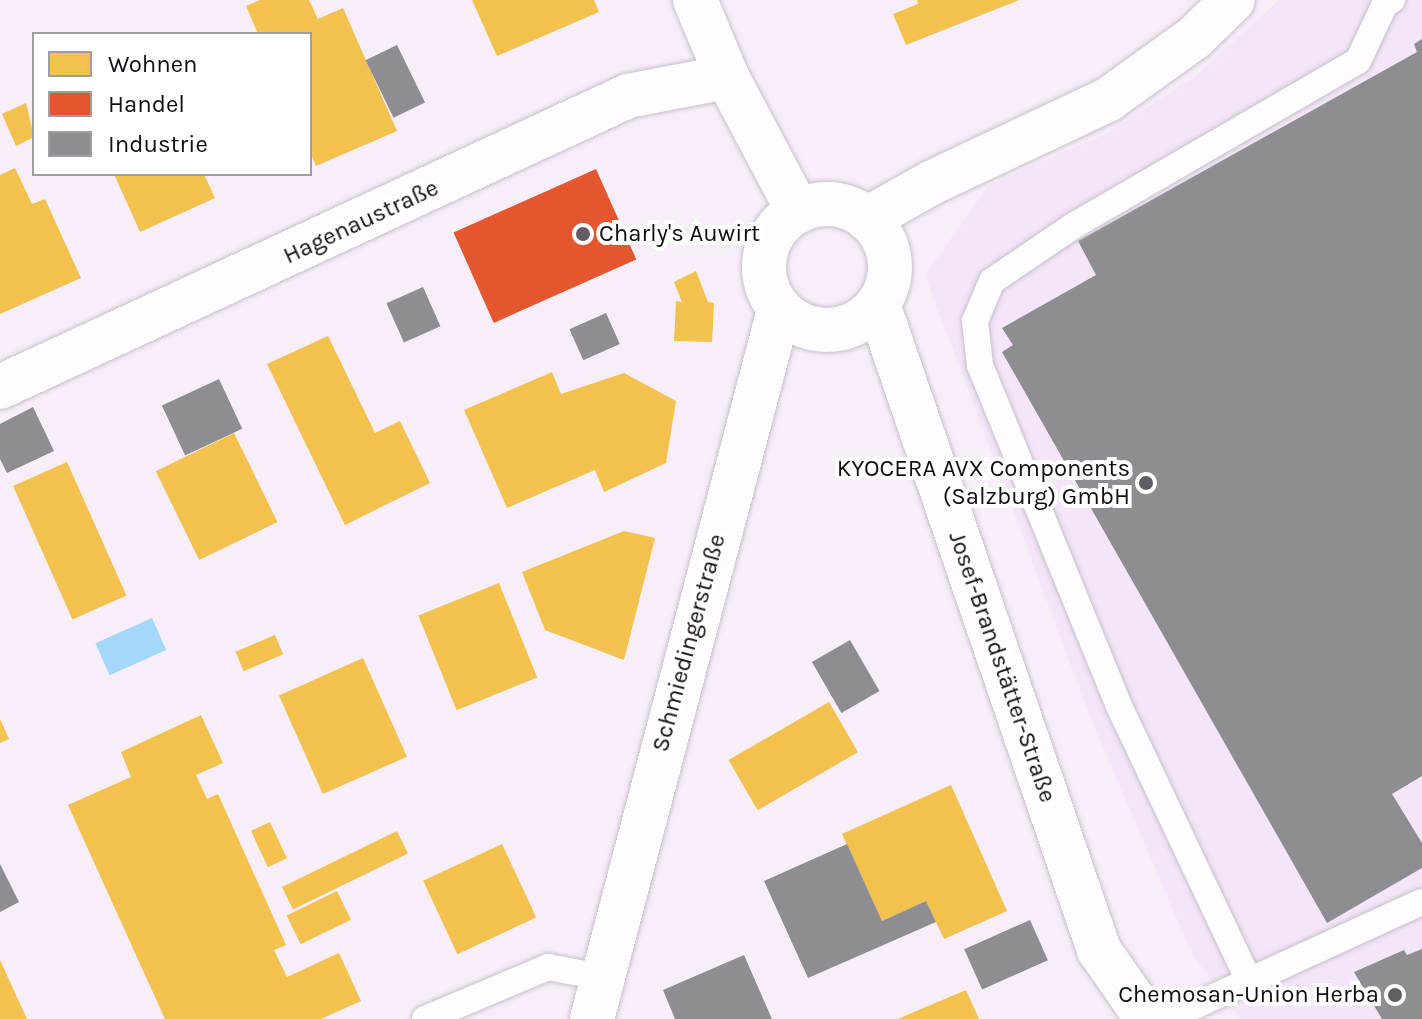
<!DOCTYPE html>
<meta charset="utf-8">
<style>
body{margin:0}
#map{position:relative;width:1422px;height:1019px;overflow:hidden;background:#f7eefa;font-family:Karla,sans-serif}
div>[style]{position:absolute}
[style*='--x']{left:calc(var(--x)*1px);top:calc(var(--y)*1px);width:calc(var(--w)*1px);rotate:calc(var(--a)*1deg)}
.built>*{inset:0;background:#f4e5f9}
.water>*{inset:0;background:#a4d8fb;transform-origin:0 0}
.homes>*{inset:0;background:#f2c14e;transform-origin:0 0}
.shops>*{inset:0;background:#e4572e;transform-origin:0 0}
.industry>*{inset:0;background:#8d8d92;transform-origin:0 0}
.roads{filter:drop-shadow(0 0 2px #c7c0ca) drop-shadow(0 0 2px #c7c0ca)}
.lane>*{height:26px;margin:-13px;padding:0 13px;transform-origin:13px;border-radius:13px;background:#fefcfe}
.street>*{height:44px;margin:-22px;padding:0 22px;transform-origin:22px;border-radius:22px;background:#fefcfe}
.secondary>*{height:44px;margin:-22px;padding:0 22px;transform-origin:22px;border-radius:22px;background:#fefcfe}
.secondary>.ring{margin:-22px;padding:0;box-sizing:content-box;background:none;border:44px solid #fefcfe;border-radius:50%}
.dots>*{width:22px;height:22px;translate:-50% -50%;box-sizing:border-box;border:4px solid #fff;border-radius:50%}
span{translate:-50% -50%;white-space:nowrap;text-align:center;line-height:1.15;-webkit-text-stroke:8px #fff;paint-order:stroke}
.street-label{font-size:24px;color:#120d13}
.poi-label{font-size:24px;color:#120d13}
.left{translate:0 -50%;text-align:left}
.right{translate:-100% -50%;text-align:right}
.legend{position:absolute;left:32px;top:32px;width:280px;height:144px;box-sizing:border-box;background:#fff;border:2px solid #a09ea1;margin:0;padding:10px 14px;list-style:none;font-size:24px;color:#120d13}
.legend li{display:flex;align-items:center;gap:16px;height:40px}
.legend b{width:40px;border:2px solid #a09ea1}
</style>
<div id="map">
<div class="built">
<i style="clip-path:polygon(1279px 0,1422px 0,1422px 1019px,1240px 1019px,1192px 954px,1091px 719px,925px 275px,989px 185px,1107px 133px,1196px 76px)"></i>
</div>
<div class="water">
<i style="left:152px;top:618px;width:35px;height:62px;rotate:66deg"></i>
</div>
<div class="homes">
<i style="clip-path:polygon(260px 0,309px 0,318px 19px,343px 8px,397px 131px,316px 166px,310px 152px,310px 34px,258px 34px,246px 6px)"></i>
<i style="clip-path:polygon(472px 0,594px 0,599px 12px,497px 56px)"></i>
<i style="clip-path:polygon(917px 0,1019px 0,906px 45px,893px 14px,918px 4px)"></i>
<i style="clip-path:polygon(26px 103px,34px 137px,16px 146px,2px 114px)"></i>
<i style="clip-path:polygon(15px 168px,32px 204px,45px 199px,81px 278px,0 314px,0 175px)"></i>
<i style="clip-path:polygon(114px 174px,204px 174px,215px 198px,140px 232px)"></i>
<i style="clip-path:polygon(696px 271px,708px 302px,714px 303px,712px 342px,674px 341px,676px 301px,682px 302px,674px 282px)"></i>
<i style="clip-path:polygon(328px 336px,375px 433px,400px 421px,430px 483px,345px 525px,267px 364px)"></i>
<i style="clip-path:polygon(552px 372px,561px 394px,624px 373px,676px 401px,666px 463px,604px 492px,595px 470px,507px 508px,464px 410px)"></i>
<i style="left:234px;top:433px;width:99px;height:87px;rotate:64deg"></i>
<i style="left:67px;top:462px;width:146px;height:59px;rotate:66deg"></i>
<i style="clip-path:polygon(624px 531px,655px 538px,624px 660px,545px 630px,522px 572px)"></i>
<i style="left:499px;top:583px;width:102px;height:87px;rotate:68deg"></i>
<i style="left:275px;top:635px;width:21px;height:43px;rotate:67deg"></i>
<i style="left:363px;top:658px;width:108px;height:92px;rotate:66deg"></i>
<i style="left:829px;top:702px;width:58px;height:116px;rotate:60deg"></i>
<i style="clip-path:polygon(201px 715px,223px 763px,196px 775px,207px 799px,218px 794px,286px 945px,274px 950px,287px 977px,339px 953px,361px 1001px,321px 1019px,165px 1019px,68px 805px,131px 777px,121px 752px)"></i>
<i style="clip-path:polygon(0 719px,9px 739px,0 743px)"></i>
<i style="clip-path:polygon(951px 785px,1007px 911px,944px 939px,926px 901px,882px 921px,842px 834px)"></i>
<i style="left:270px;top:822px;width:40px;height:21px;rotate:65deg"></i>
<i style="left:397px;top:831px;width:25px;height:128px;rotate:64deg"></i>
<i style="left:502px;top:844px;width:81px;height:87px;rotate:65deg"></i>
<i style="left:337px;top:891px;width:32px;height:56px;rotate:64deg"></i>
<i style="clip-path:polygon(0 960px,27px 1019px,0 1019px)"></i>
<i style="clip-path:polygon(966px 990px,979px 1019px,898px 1019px,914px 1012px)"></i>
</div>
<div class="shops">
<i style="left:596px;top:169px;width:99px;height:156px;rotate:66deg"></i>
</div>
<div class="industry">
<i style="clip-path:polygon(1422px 39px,1422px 776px,1392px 794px,1422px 843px,1422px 868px,1327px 923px,1002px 352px,1013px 345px,1002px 328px,1096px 275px,1078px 241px,1417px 52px,1414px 44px)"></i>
<i style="left:397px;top:45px;width:64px;height:35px;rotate:64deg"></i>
<i style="left:423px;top:287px;width:43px;height:40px;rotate:66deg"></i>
<i style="left:606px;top:313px;width:34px;height:40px;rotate:66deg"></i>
<i style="left:219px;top:379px;width:55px;height:63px;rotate:65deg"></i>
<i style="clip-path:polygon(33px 407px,54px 451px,7px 473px,0 459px,0 424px)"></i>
<i style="left:850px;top:640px;width:59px;height:44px;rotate:60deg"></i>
<i style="clip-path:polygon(847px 844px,882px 921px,926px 901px,936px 922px,808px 978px,764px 881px)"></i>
<i style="clip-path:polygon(0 864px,19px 902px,0 912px)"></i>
<i style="left:1030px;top:920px;width:44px;height:72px;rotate:66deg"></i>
<i style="clip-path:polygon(1422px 949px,1422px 1019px,1382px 1019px,1354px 972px,1404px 950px,1407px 955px)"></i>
<i style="clip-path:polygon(744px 955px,772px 1019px,675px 1019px,663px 990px)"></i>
</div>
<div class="roads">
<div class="lane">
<i style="--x:1249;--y:981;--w:304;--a:-115.3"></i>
<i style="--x:1119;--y:706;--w:368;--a:-112.2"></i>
<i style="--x:980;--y:365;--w:44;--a:-96.5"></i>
<i style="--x:975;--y:321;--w:43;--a:-67"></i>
<i style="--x:992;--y:281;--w:98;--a:-34.2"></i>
<i style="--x:1073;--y:226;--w:329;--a:-30.1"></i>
<i style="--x:1358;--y:61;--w:63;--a:-64.7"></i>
<i style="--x:1385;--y:4;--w:8;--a:-30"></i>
<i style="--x:425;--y:1019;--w:134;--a:-22.9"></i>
<i style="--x:548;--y:967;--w:53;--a:10.9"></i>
<i style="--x:1166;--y:1019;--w:281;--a:-24.6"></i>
</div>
<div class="street">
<i style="--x:867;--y:219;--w:76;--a:-29.3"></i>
<i style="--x:933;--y:182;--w:195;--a:-25.2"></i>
<i style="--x:1109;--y:99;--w:105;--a:-35.7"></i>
<i style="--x:1194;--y:38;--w:54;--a:-44.3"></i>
<i style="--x:0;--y:387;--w:692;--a:-24.86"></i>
<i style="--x:628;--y:96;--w:101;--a:-10.9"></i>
</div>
<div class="secondary">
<i style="--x:695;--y:0;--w:83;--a:67.4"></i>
<i style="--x:727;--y:77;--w:152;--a:62.1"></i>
<i class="ring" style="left:764px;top:204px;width:82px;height:82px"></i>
<i style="--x:878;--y:304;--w:683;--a:71.11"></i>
<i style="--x:1099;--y:950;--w:84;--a:55.2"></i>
<i style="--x:592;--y:1019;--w:733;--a:-75.22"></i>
</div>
</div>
<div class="dots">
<i style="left:583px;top:234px;background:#625c64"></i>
<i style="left:1146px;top:483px;background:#625c64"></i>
<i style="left:1395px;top:995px;background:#625c64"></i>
</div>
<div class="street-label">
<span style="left:361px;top:222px;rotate:-25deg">Hagenaustraße</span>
<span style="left:689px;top:643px;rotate:-75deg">Schmiedingerstraße</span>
<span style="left:1002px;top:667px;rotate:71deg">Josef-Brandstätter-Straße</span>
</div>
<div class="poi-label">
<span class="left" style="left:599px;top:234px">Charly's Auwirt</span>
<span class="right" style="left:1130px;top:483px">KYOCERA AVX Components<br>(Salzburg) GmbH</span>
<span class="right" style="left:1379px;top:995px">Chemosan-Union Herba</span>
</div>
<ul class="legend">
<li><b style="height:22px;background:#f2c14e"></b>Wohnen</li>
<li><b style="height:22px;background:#e4572e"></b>Handel</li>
<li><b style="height:22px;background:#8d8d92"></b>Industrie</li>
</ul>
</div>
